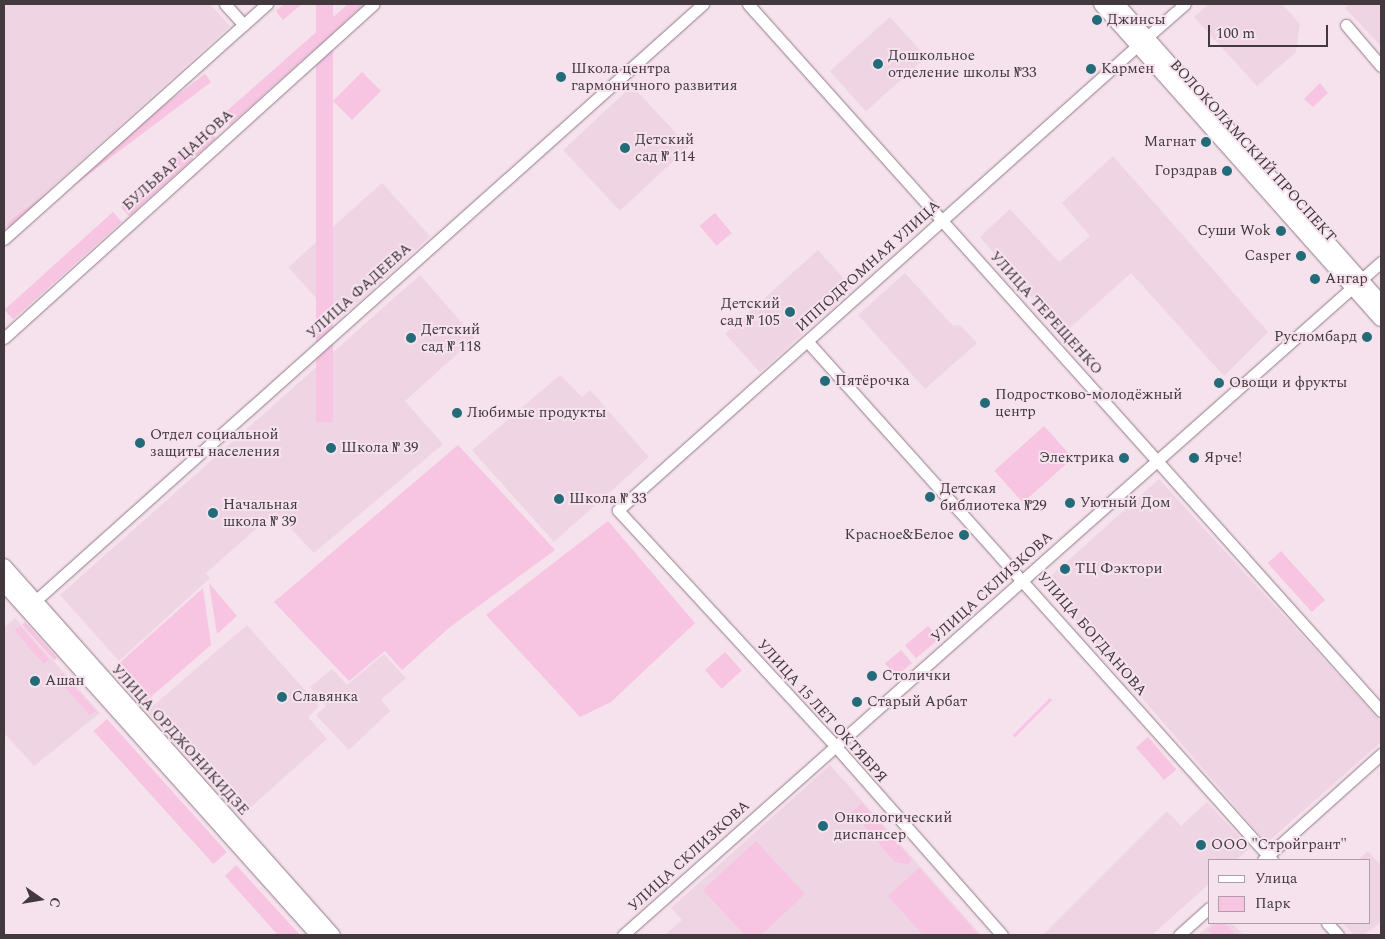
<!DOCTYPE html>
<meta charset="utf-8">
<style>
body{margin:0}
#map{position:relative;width:1385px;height:939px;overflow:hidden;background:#f6e2ed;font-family:Spectral,serif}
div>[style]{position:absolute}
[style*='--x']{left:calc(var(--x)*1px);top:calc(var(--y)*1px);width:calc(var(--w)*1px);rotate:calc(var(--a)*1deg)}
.built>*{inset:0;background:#efd4e3;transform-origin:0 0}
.green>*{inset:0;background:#f7c4e2;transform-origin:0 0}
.roads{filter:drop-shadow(0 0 1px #8e7c86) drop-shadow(0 0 1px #8e7c86)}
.minor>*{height:11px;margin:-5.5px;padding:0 5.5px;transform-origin:5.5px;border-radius:5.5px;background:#fff}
.major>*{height:14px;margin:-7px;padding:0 7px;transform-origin:7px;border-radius:7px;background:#fff}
.dots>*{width:14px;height:14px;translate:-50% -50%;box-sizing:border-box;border:2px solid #f6e2ed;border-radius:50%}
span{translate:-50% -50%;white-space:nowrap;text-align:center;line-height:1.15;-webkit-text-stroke:4px #f6e2ed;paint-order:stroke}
.poi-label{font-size:15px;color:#41393e}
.left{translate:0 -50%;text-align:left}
.right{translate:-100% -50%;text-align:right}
.street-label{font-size:15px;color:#41393e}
.frame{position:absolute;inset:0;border:5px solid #41393e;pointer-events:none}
.legend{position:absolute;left:1208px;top:859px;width:162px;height:65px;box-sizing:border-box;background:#f6e2ed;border:1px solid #ae9ea7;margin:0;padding:6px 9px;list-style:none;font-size:15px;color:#41393e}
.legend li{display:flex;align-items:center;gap:10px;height:25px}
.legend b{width:25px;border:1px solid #ae9ea7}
.north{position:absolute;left:15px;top:874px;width:50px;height:50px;-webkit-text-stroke:4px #f6e2ed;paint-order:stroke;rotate:103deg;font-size:14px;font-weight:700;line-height:20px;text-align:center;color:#41393e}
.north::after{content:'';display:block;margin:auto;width:18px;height:22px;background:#41393e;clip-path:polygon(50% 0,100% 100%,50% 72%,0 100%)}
.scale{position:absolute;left:1208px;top:25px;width:120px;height:22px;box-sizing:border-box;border:2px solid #41393e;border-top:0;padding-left:6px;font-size:15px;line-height:18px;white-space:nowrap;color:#41393e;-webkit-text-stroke:4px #f6e2ed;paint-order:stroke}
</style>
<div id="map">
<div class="built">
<i style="clip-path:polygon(4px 4px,210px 4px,230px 26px,4px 230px)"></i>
<i style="clip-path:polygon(1209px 4px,1282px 4px,1300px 24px,1296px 52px,1257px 86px,1194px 17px)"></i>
<i style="clip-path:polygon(1350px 4px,1381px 4px,1381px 46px,1345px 8px)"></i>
<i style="left:890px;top:17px;width:54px;height:81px;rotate:48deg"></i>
<i style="left:632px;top:86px;width:83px;height:94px;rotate:47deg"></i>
<i style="clip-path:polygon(1113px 156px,1268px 332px,1224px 376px,1131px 273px,1063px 334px,980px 237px,1010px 209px,1059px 262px,1090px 236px,1062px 203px)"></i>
<i style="left:382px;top:183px;width:72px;height:126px;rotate:48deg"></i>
<i style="left:818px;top:250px;width:52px;height:125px;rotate:48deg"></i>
<i style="clip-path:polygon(905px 273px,953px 326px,960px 325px,977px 343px,925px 389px,858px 315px)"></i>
<i style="clip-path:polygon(420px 275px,475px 338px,405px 401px,443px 444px,314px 553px,275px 512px,206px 573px,210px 578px,119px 661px,60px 595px)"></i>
<i style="clip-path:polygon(560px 375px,582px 397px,590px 390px,649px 457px,554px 542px,472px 450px)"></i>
<i style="clip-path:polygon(1159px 479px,1381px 722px,1381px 742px,1267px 843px,1043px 583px)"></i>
<i style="clip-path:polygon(15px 618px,100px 713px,34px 766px,4px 733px,4px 628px)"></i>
<i style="clip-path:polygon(247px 625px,319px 706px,308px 717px,327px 739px,241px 816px,147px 711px)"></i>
<i style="clip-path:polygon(384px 654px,406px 678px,381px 700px,390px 711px,349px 750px,316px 715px,326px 706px,310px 687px,332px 669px,347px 685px)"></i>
<i style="clip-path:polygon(830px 765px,981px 935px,665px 935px,682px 920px,671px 908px)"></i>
<i style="clip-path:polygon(1207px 802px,1250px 848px,1236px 860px,1209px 860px,1209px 884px,1152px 935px,1043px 935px,1167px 811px,1181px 826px)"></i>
<i style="clip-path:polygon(1368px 851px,1381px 866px,1381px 922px,1364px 935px,1354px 935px,1343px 923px,1369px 923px,1369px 860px,1358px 860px)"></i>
<i style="clip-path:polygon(1212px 923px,1232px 923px,1243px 935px,1198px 935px)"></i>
</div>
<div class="green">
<i style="clip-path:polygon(284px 4px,302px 4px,283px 20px,276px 11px)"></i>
<i style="left:316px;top:4px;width:17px;height:418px"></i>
<i style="clip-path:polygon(348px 4px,365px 4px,230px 125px,221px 116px)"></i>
<i style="left:362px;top:72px;width:27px;height:41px;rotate:45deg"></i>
<i style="left:205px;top:74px;width:10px;height:249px;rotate:53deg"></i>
<i style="clip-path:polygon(1320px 83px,1328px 93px,1313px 107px,1304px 99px)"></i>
<i style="left:208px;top:129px;width:12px;height:117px;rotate:48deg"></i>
<i style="left:113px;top:212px;width:13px;height:146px;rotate:48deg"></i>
<i style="left:715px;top:213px;width:26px;height:20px;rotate:50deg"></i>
<i style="left:1044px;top:426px;width:43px;height:67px;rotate:48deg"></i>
<i style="clip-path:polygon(458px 445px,555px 550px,450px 627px,402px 670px,385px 651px,349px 681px,274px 602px)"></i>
<i style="clip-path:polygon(608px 521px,695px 623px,611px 702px,580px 717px,486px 615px)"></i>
<i style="left:1281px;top:551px;width:66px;height:18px;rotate:48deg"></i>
<i style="clip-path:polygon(209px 583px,237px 616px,217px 634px)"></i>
<i style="clip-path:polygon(203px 588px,211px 645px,145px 702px,114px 668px)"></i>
<i style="left:25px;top:622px;width:48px;height:4px;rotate:48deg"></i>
<i style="left:20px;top:626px;width:44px;height:7px;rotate:49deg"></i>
<i style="left:928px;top:626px;width:17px;height:30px;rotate:50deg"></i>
<i style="left:901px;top:650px;width:17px;height:21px;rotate:50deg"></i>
<i style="left:725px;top:652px;width:25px;height:27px;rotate:48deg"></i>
<i style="clip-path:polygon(62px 673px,96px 711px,90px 715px,59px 681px)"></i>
<i style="left:1050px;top:698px;width:3px;height:53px;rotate:45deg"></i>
<i style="left:107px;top:719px;width:179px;height:18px;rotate:48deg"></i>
<i style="left:1148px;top:737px;width:43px;height:16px;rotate:49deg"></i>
<i style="clip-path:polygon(862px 803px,912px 860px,907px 864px,895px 862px,852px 812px)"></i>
<i style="clip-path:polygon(756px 841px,805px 894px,761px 935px,745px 935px,703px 890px)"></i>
<i style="clip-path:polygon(236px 865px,300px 935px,278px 935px,225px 876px)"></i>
<i style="clip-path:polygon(919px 868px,979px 935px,923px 935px,888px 896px)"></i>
<i style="clip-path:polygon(1217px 923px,1225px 923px,1236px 935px,1213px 935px,1208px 930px)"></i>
</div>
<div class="roads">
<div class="minor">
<i style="--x:225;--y:4;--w:28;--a:48"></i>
<i style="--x:748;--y:4;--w:949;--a:48.16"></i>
<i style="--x:1346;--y:25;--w:54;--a:49.5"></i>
<i style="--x:1147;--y:37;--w:50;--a:-41"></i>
<i style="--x:4;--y:239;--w:353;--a:-41.8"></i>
<i style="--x:4;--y:338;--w:498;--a:-42.1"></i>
<i style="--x:807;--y:341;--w:697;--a:48.14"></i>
<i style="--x:35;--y:601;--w:896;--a:-41.79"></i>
<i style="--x:1263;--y:860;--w:159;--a:-41.9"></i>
<i style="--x:1327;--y:923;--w:16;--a:47"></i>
<i style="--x:623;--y:935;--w:1014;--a:-41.6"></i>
<i style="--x:1002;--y:935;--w:260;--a:-131.4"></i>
<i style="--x:830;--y:740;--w:313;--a:-132.7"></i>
<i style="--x:618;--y:510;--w:698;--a:-41.8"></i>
<i style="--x:1179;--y:935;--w:40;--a:-42"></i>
</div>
<div class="major">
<i style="--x:1101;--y:4;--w:421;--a:48.4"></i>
<i style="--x:1117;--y:4;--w:398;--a:48.5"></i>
<i style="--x:4;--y:566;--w:494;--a:48.3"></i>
<i style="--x:4;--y:584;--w:471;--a:48.2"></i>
</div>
</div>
<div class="dots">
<i style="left:1097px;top:20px;background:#236b78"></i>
<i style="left:878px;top:64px;background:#236b78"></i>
<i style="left:1091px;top:69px;background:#236b78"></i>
<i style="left:561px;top:77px;background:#236b78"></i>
<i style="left:1206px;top:142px;background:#236b78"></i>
<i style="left:625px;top:148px;background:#236b78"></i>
<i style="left:1227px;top:171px;background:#236b78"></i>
<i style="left:1281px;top:231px;background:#236b78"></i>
<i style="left:1301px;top:256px;background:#236b78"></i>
<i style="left:1315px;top:279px;background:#236b78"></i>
<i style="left:790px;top:312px;background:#236b78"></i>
<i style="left:1367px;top:337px;background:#236b78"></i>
<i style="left:411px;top:338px;background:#236b78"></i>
<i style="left:825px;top:381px;background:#236b78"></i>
<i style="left:1219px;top:383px;background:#236b78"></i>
<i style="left:985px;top:403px;background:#236b78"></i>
<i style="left:457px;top:413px;background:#236b78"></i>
<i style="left:140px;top:443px;background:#236b78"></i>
<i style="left:331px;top:448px;background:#236b78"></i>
<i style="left:1124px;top:458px;background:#236b78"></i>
<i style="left:1194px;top:458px;background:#236b78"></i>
<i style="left:930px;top:497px;background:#236b78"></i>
<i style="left:559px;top:499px;background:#236b78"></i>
<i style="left:1070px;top:503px;background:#236b78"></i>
<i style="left:213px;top:513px;background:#236b78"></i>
<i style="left:964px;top:535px;background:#236b78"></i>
<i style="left:1065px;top:569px;background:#236b78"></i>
<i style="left:872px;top:676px;background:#236b78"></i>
<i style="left:35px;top:681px;background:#236b78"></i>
<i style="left:282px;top:697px;background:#236b78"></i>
<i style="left:857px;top:702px;background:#236b78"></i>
<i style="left:823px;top:826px;background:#236b78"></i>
<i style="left:1201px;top:845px;background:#236b78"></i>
</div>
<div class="poi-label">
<span class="left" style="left:1107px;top:20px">Джинсы</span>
<span class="left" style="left:888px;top:64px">Дошкольное<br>отделение школы №33</span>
<span class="left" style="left:571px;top:77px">Школа центра<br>гармоничного развития</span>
<span class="left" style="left:1101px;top:69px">Кармен</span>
<span class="left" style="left:635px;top:148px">Детский<br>сад № 114</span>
<span class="right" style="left:1196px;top:142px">Магнат</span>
<span class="right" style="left:1217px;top:171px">Горздрав</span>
<span class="right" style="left:1271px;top:231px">Суши Wok</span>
<span class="right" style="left:1291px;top:256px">Casper</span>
<span class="left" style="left:1325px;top:279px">Ангар</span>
<span class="right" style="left:780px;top:312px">Детский<br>сад № 105</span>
<span class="left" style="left:421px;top:338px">Детский<br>сад № 118</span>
<span class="right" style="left:1357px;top:337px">Русломбард</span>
<span class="left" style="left:835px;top:381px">Пятёрочка</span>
<span class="left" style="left:1229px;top:383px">Овощи и фрукты</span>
<span class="left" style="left:995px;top:403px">Подростково-молодёжный<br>центр</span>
<span class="left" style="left:467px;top:413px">Любимые продукты</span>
<span class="left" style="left:150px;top:443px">Отдел социальной<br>защиты населения</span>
<span class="left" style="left:341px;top:448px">Школа № 39</span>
<span class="right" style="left:1114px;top:458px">Электрика</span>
<span class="left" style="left:1204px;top:458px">Ярче!</span>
<span class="left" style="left:940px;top:497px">Детская<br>библиотека №29</span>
<span class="left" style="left:569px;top:499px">Школа № 33</span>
<span class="left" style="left:1080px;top:503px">Уютный Дом</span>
<span class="left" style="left:223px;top:513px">Начальная<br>школа № 39</span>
<span class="right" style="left:954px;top:535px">Красное&amp;Белое</span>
<span class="left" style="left:1075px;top:569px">ТЦ Фэктори</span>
<span class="left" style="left:882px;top:676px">Столички</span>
<span class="left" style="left:45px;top:681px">Ашан</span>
<span class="left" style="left:292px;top:697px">Славянка</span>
<span class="left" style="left:867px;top:702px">Старый Арбат</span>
<span class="left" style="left:834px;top:826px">Онкологический<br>диспансер</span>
<span class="left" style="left:1211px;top:845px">ООО "Стройгрант"</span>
</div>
<div class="street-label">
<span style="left:1253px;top:151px;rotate:48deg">ВОЛОКОЛАМСКИЙ ПРОСПЕКТ</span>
<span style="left:178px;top:160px;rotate:-42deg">БУЛЬВАР ЦАНОВА</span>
<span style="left:868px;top:266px;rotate:-42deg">ИППОДРОМНАЯ УЛИЦА</span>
<span style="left:359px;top:291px;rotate:-42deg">УЛИЦА ФАДЕЕВА</span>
<span style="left:1046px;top:313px;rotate:48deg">УЛИЦА ТЕРЕЩЕНКО</span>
<span style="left:992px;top:587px;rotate:-42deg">УЛИЦА СКЛИЗКОВА</span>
<span style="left:1092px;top:634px;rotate:49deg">УЛИЦА БОГДАНОВА</span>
<span style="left:822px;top:711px;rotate:48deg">УЛИЦА 15 ЛЕТ ОКТЯБРЯ</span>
<span style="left:180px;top:740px;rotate:48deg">УЛИЦА ОРДЖОНИКИДЗЕ</span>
<span style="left:689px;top:856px;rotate:-42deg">УЛИЦА СКЛИЗКОВА</span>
</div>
<div class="frame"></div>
<ul class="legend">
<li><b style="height:6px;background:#fff"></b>Улица</li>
<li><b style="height:14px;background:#f7c4e2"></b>Парк</li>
</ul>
<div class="north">С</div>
<div class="scale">100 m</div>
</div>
